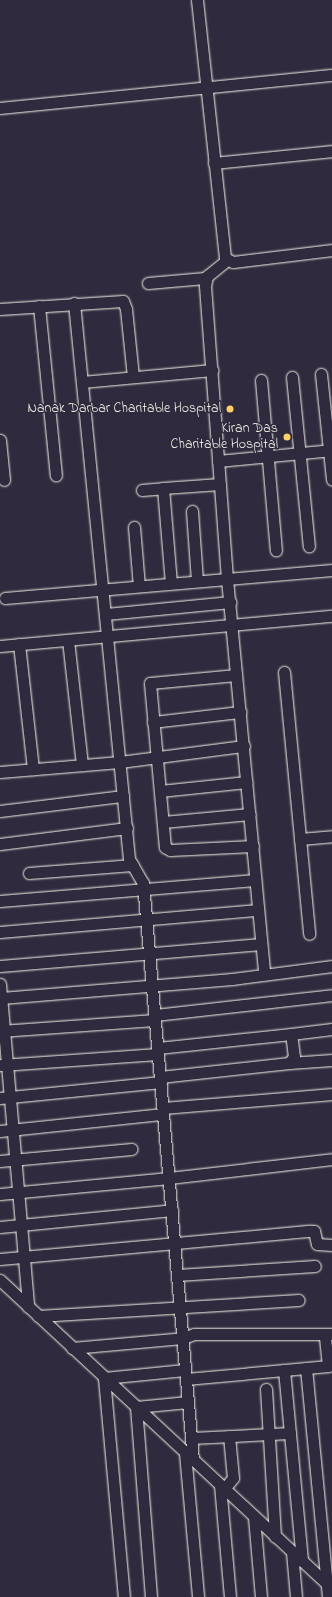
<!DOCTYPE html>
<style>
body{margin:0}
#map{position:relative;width:332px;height:1597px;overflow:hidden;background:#2f2a3d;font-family:"Indie Flower",sans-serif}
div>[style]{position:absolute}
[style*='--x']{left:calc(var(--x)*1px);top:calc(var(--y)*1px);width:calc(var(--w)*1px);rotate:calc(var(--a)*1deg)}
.roads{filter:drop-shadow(0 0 1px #f4f1e8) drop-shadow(0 0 1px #f4f1e8)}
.minor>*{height:11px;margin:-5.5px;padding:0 5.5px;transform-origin:5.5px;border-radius:5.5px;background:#2f2a3d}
.dots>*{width:11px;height:11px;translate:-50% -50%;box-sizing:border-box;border:2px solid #2f2a3d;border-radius:50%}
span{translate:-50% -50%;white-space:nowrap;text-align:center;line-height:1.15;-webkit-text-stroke:3px #2f2a3d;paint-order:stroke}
.poi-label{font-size:14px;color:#f4f1e8}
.right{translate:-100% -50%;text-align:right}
</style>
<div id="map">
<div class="roads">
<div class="minor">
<i style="--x:197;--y:0;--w:260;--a:83.8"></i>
<i style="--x:225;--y:258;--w:9;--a:27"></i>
<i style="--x:233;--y:262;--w:100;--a:-6.9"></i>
<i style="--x:0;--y:108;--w:334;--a:-5.7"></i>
<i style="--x:214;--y:163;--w:119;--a:-5.8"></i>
<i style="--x:227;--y:260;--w:26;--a:141"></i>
<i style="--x:207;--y:276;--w:10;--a:101"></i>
<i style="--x:205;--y:286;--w:294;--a:85.7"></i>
<i style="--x:227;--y:579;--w:397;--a:84.6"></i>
<i style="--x:148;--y:283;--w:57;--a:-5"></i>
<i style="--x:74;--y:303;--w:559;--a:84.35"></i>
<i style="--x:129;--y:859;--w:28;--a:60"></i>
<i style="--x:143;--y:883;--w:579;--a:85.05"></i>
<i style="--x:39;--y:306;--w:170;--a:84.3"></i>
<i style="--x:0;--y:309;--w:123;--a:-3.7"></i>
<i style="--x:123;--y:301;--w:9;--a:69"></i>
<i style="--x:126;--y:309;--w:68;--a:84.1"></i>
<i style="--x:321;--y:374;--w:106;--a:84"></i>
<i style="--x:292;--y:377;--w:170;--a:84.3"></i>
<i style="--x:261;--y:380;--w:171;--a:85"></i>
<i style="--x:82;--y:382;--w:131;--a:-5.3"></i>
<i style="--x:0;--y:440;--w:40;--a:84.3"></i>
<i style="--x:218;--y:461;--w:115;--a:-5.5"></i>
<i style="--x:163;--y:488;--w:57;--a:-4"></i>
<i style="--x:142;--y:490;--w:21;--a:-5"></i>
<i style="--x:163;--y:488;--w:95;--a:85.2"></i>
<i style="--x:192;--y:511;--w:70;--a:85.9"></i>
<i style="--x:134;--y:527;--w:59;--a:85.2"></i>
<i style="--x:5;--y:598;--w:328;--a:-4.9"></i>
<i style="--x:106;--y:614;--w:125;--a:-5.5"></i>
<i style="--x:68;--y:640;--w:126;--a:83.6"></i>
<i style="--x:19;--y:644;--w:126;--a:83.6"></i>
<i style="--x:0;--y:646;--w:333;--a:-5.2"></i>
<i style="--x:284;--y:672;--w:263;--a:84.5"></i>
<i style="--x:236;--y:675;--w:86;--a:174.7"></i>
<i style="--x:150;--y:683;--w:165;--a:84.8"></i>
<i style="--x:165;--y:847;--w:6;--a:31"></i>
<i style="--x:170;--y:850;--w:83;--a:-2.8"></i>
<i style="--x:153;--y:722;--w:88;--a:-6.6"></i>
<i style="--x:0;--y:772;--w:120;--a:-4.8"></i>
<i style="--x:120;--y:762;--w:125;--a:-7.4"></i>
<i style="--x:160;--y:791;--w:87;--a:-5.9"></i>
<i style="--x:0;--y:811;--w:124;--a:-7"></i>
<i style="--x:163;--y:822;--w:87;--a:-5.3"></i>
<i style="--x:300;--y:839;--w:32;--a:-5"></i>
<i style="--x:0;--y:844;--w:128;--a:-7.2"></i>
<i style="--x:29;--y:873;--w:104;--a:-4.4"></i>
<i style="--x:0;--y:901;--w:256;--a:-4.7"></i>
<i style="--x:0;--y:932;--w:259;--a:-4.9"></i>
<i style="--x:0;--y:966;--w:262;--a:-4.8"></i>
<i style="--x:0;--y:984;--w:324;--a:85"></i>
<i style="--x:1;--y:998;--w:232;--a:-4.7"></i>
<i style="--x:232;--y:979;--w:101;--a:-7.4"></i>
<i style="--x:155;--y:1015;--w:178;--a:-6.4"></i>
<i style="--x:0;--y:1031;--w:155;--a:-4.1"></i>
<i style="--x:158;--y:1048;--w:134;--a:-6"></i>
<i style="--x:289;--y:1063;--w:43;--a:-4"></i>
<i style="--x:1;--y:1065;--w:157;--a:-4"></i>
<i style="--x:160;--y:1077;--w:130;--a:-6.2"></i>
<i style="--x:289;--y:1063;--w:8;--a:-50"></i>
<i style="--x:294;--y:1057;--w:23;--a:-97"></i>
<i style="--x:291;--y:1034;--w:41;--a:-7"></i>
<i style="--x:0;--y:1098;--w:162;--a:-5.7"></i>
<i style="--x:163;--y:1108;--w:170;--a:-4.7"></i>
<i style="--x:0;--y:1131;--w:164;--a:-6"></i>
<i style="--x:0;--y:1161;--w:132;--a:-5.2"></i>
<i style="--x:0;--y:1194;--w:170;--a:-5.4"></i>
<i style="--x:169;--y:1178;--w:164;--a:-6.6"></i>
<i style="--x:0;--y:1227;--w:173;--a:-5.6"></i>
<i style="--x:0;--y:1259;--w:311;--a:-5.2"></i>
<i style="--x:310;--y:1231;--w:4;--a:0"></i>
<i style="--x:314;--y:1231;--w:13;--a:77"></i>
<i style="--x:317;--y:1244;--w:15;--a:4"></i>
<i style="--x:177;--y:1275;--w:138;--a:-3.7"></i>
<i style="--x:0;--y:1280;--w:454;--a:42.9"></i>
<i style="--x:38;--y:1316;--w:261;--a:-3.5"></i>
<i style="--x:72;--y:1348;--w:111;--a:-5.1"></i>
<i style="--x:183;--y:1338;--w:12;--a:-20"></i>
<i style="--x:194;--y:1334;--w:138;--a:0"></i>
<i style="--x:306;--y:1368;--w:230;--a:84.5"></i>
<i style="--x:284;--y:1370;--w:192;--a:84.6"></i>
<i style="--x:104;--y:1378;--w:220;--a:84.8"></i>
<i style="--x:104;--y:1378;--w:81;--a:-5.6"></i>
<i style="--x:186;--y:1379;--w:143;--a:-5.2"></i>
<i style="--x:328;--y:1366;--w:31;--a:-96"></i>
<i style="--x:266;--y:1389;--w:148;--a:86.5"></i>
<i style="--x:191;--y:1438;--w:99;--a:-2.9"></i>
<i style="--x:185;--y:1453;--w:145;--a:84.8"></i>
<i style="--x:220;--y:1485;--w:112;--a:84.9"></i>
<i style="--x:224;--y:1489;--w:14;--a:-51"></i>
<i style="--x:233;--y:1478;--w:42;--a:-95.4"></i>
<i style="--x:254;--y:1517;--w:80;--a:85"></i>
<i style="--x:292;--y:1552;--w:45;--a:84.9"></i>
<i style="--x:151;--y:1597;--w:191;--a:-94.5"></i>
<i style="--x:136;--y:1407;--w:52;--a:-5.5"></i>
</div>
</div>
<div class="dots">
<i style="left:230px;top:409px;background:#ffd166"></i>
<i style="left:287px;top:437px;background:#ffd166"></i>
</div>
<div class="poi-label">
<span class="right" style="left:221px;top:409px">Nanak Darbar Charitable Hospital</span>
<span class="right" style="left:278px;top:437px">Kiran Das<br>Charitable Hospital</span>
</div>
</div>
